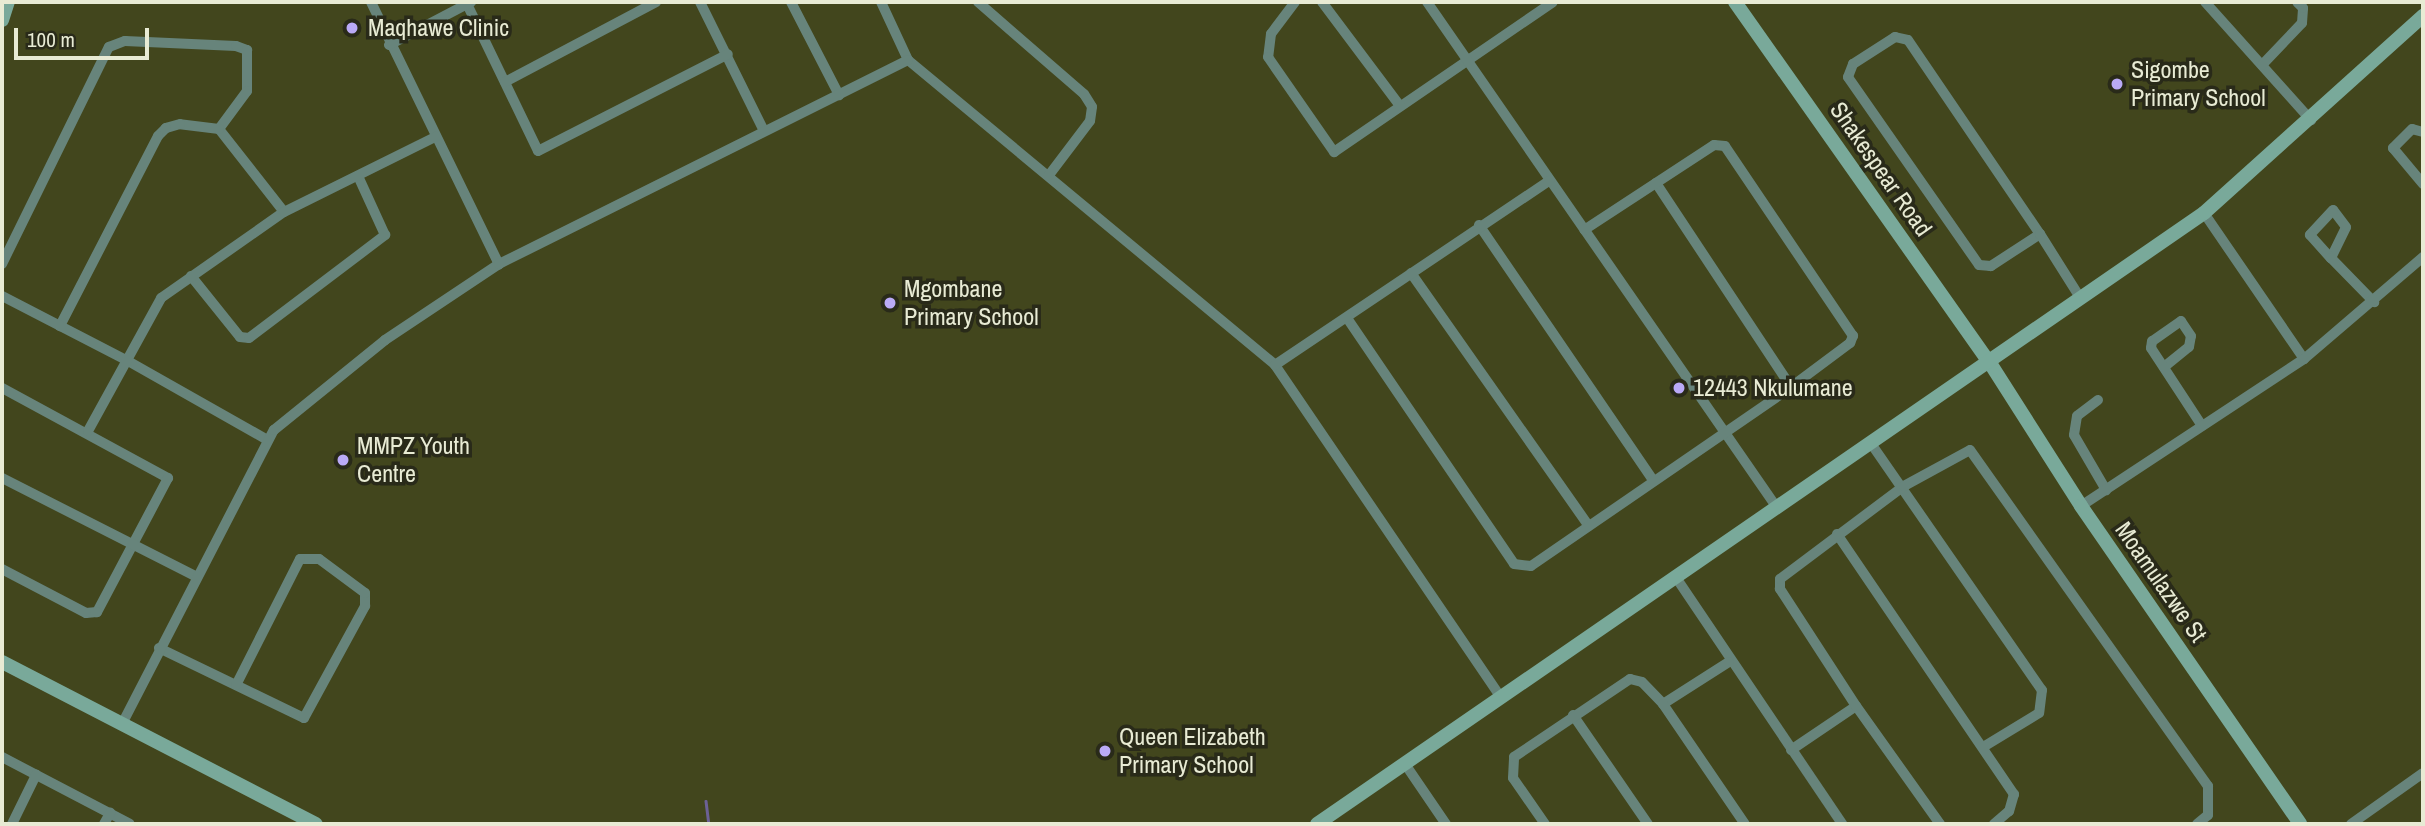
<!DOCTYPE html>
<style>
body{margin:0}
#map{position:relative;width:2425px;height:826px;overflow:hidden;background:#42461d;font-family:"Archivo Narrow",sans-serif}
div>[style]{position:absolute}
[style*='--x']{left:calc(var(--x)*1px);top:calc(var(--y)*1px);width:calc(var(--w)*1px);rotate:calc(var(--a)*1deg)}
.stream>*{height:2.5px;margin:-1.25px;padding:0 1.25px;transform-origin:1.25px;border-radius:1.25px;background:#6c6195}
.street>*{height:10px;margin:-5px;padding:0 5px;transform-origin:5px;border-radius:5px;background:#67847b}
.secondary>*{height:14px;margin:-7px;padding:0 7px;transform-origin:7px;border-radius:7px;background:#79a99a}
.dots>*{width:19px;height:19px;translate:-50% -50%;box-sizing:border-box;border:4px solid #292a19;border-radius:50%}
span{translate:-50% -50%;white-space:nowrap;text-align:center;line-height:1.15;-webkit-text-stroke:7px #292a19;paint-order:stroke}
.poi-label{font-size:24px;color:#e8ebd4}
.left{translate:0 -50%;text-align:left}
.street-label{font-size:24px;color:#e8ebd4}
.frame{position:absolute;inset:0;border:4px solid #e8ebd4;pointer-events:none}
.scale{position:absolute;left:14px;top:28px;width:135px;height:32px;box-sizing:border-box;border:4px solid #e8ebd4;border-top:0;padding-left:9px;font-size:21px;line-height:24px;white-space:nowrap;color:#e8ebd4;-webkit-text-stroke:5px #292a19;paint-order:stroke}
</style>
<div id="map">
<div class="stream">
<i style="--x:706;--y:801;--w:23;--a:83"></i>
</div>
<div class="street">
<i style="--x:371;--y:2;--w:292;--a:64"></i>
<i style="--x:700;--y:2;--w:144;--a:63.6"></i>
<i style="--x:791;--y:2;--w:105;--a:62.7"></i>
<i style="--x:881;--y:2;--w:64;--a:65"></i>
<i style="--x:908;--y:60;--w:477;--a:39.7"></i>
<i style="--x:1275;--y:365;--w:402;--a:55.8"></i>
<i style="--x:978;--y:2;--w:140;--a:41"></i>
<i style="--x:1084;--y:94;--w:15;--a:58"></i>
<i style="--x:1092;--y:107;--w:14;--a:98"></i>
<i style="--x:1090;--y:121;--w:68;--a:127.2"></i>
<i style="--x:1295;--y:2;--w:40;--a:127"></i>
<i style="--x:1271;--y:34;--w:23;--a:97"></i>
<i style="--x:1268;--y:57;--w:116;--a:55.2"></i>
<i style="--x:1334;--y:152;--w:265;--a:-34.4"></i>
<i style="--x:1322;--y:2;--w:130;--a:53.1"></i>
<i style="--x:1427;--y:2;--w:612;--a:55.32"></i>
<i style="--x:2205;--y:2;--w:159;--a:48.1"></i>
<i style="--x:467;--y:4;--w:163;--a:64.2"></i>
<i style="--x:538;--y:151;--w:213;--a:-27"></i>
<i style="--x:389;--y:45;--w:93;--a:-27.7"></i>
<i style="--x:2262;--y:65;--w:58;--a:-46.4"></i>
<i style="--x:2302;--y:23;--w:15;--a:-86"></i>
<i style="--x:2303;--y:8;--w:8;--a:-135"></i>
<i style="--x:505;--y:82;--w:171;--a:-27.9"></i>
<i style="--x:219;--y:129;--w:105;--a:51.9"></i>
<i style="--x:2423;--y:132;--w:11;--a:-165"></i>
<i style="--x:2412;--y:129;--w:27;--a:135"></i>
<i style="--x:2393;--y:148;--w:47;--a:50.2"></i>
<i style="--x:1656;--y:183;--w:245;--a:56.5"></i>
<i style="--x:2204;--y:213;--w:177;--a:55.6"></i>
<i style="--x:1479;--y:225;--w:307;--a:55.7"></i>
<i style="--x:2040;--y:234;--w:59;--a:146.9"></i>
<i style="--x:1991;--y:266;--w:12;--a:-175"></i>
<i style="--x:1979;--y:265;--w:229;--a:-124.9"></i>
<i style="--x:1848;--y:77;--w:14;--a:-69"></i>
<i style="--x:1853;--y:64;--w:50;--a:-32.7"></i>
<i style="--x:1895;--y:37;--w:13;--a:13"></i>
<i style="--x:1908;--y:40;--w:235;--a:55.8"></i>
<i style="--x:2040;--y:234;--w:77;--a:57.8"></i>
<i style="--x:2331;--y:258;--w:34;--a:-64"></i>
<i style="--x:2346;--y:227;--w:21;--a:-127"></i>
<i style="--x:2333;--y:210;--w:34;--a:133"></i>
<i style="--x:2310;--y:235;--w:31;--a:48"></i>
<i style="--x:2331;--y:258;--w:62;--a:45.7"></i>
<i style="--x:2;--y:264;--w:242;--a:-63.8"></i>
<i style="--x:109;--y:47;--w:17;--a:-21"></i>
<i style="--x:125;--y:41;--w:111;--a:2.6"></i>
<i style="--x:236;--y:46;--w:12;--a:20"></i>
<i style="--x:247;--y:50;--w:41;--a:90"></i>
<i style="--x:247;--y:91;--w:47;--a:126.4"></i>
<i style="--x:219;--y:129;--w:39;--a:-173"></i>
<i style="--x:180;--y:124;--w:15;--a:164"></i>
<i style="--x:166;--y:128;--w:11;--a:135"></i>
<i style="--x:158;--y:136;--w:214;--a:117.3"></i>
<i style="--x:1411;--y:273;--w:309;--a:54.9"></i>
<i style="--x:191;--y:276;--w:78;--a:51.2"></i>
<i style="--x:240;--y:337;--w:9;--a:6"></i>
<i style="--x:249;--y:338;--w:171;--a:-37.1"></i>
<i style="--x:385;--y:235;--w:65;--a:-114.6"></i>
<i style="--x:2;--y:296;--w:142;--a:27.3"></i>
<i style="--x:128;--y:361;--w:159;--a:29.5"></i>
<i style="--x:1347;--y:318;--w:297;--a:55.8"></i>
<i style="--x:1514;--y:564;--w:17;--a:7"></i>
<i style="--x:1531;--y:566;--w:316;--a:-34.5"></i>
<i style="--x:1791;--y:387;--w:74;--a:-36.7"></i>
<i style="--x:1850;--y:343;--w:8;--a:-67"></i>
<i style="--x:1853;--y:336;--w:229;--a:-124"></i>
<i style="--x:1725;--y:146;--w:11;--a:-175"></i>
<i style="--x:1714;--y:145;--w:155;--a:146.8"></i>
<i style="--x:1275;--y:365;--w:331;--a:-33.9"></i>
<i style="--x:2164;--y:367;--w:32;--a:-39"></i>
<i style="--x:2189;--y:347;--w:11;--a:-80"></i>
<i style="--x:2191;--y:336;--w:18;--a:-124"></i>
<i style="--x:2181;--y:321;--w:35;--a:145"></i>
<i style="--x:2152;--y:341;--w:7;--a:98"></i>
<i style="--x:2151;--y:348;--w:93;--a:56.8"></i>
<i style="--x:2;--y:388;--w:189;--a:28.5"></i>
<i style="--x:168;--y:478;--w:152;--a:117.9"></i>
<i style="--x:97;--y:612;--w:11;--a:175"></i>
<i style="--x:86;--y:613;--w:95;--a:-152.4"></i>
<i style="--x:2098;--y:400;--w:26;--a:143"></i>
<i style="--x:2077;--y:416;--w:19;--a:99"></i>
<i style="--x:2074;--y:435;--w:64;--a:59.8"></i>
<i style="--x:88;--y:431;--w:152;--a:-61.2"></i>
<i style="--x:161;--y:298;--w:150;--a:-35"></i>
<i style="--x:284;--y:212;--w:169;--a:-26.4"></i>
<i style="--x:1870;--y:442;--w:302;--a:55.3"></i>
<i style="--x:2042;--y:690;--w:23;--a:97"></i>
<i style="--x:2039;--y:713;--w:63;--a:148.6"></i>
<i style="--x:2;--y:478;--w:216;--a:26.9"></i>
<i style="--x:2081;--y:506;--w:267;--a:-33.4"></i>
<i style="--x:2304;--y:359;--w:157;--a:-40.6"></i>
<i style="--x:1837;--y:534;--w:315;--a:55.8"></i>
<i style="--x:2014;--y:794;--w:18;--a:106"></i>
<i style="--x:2009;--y:811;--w:20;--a:139"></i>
<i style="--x:1675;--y:576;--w:299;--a:56"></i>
<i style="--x:159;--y:648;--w:161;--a:25.8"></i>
<i style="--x:304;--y:718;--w:128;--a:-61.4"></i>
<i style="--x:365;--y:606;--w:13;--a:-90"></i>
<i style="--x:365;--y:593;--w:57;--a:-143.5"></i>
<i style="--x:319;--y:559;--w:19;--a:180"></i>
<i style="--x:300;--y:559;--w:141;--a:116.9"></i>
<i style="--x:1663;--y:704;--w:78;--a:-32.5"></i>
<i style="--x:1573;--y:715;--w:132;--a:55.5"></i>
<i style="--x:122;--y:724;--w:331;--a:-62.7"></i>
<i style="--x:274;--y:430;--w:143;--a:-39"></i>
<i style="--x:385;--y:340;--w:137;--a:-33.7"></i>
<i style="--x:499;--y:264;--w:457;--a:-26.5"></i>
<i style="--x:1791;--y:750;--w:78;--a:-34.1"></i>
<i style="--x:2;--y:757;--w:144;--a:27.6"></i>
<i style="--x:1405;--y:764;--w:73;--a:55.7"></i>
<i style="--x:12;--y:824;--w:55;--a:-63.9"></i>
<i style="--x:104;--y:824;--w:13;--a:-61"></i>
<i style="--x:1545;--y:824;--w:56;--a:-124.8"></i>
<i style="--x:1513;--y:778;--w:21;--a:-87"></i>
<i style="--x:1514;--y:757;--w:140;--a:-33.9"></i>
<i style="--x:1630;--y:679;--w:12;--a:14"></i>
<i style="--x:1642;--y:682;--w:30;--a:46"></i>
<i style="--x:1663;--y:704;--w:145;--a:55.7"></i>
<i style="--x:1940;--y:824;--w:145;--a:-125.4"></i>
<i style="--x:1856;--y:706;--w:140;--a:-123"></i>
<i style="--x:1780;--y:589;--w:10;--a:-90"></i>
<i style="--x:1780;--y:579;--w:155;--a:-36.9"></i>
<i style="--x:1904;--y:486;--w:75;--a:-28.6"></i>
<i style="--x:1970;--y:450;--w:412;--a:54.7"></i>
<i style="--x:2208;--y:786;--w:29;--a:90"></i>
<i style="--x:2208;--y:815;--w:14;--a:141"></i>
<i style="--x:2351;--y:824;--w:88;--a:-35.3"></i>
</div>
<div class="secondary">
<i style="--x:1735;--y:2;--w:442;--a:54.8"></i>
<i style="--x:1990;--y:363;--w:169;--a:57.5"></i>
<i style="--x:2081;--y:506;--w:386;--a:55.4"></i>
<i style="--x:2;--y:20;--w:19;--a:-72"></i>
<i style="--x:2;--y:662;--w:353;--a:27.3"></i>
<i style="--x:1317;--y:824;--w:1077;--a:-34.56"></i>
<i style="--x:2204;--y:213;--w:295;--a:-42"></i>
</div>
<div class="dots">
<i style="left:352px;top:28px;background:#baaaf7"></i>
<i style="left:2117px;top:84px;background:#baaaf7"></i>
<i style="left:890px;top:303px;background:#baaaf7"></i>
<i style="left:1679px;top:388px;background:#baaaf7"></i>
<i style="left:343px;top:460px;background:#baaaf7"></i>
<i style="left:1105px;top:751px;background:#baaaf7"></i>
</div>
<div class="poi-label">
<span class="left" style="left:368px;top:28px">Maqhawe Clinic</span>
<span class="left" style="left:2131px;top:84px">Sigombe<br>Primary School</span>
<span class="left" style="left:904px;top:303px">Mgombane<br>Primary School</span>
<span class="left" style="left:1693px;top:388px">12443 Nkulumane</span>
<span class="left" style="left:357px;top:460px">MMPZ Youth<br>Centre</span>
<span class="left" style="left:1119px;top:751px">Queen Elizabeth<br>Primary School</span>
</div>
<div class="street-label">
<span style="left:1881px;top:169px;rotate:55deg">Shakespear Road</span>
<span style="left:2161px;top:582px;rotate:55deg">Moamulazwe St</span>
</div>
<div class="frame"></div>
<div class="scale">100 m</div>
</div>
